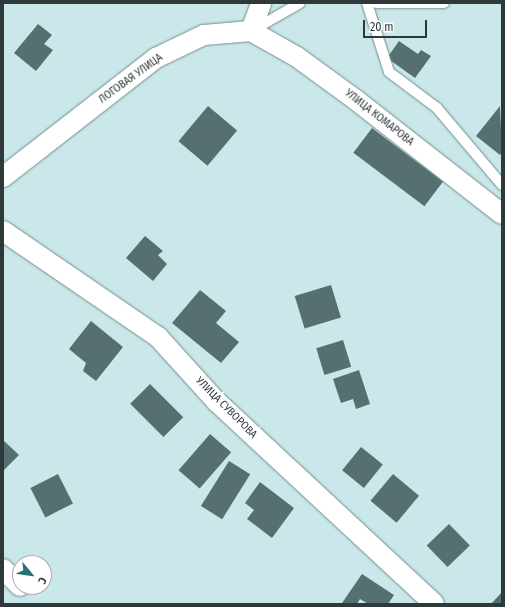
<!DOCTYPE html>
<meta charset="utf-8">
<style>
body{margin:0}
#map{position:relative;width:505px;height:607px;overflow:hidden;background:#cae7e9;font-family:"Fira Sans Condensed",sans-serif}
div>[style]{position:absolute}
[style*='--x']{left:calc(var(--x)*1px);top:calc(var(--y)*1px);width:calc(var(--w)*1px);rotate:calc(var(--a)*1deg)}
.building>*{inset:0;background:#567072;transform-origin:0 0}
.roads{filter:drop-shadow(0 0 1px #748f91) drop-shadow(0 0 1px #748f91)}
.lane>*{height:10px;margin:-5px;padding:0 5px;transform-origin:5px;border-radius:5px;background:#fff}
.street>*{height:20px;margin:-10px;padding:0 10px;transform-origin:10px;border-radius:10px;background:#fff}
span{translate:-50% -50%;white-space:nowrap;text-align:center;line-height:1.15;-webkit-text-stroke:4px #fff;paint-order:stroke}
.street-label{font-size:11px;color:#2e393a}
.frame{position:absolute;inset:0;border:4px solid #2e393a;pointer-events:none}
.north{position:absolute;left:12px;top:555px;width:40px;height:40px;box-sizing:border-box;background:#fff;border:1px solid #abb0b0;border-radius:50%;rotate:119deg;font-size:11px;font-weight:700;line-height:16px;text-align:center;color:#2e393a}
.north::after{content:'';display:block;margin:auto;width:14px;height:18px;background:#277177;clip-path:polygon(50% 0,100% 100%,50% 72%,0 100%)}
.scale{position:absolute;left:363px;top:20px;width:64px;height:18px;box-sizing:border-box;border:2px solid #2e393a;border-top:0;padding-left:5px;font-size:12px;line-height:14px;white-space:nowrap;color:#2e393a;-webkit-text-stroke:3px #fff;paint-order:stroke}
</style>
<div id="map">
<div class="building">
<i style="clip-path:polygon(38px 24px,52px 35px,44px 44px,53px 50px,36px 71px,14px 53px)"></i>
<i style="clip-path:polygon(399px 41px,418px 54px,421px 50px,431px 56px,415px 78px,387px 58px)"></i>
<i style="left:208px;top:106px;width:38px;height:46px;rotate:40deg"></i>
<i style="clip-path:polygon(500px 106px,502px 152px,500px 155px,476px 136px)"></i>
<i style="left:372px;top:128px;width:89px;height:31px;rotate:37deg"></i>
<i style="clip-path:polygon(145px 236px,163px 251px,158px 255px,167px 264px,153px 281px,126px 258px)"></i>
<i style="left:331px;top:285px;width:34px;height:38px;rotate:73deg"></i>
<i style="clip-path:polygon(200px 290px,226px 311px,216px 323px,239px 342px,221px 363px,172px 323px)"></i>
<i style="clip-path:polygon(91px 321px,123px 347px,96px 381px,83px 371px,86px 363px,69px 349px)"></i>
<i style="left:343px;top:340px;width:28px;height:28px;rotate:73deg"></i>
<i style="clip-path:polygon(359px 370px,370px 404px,356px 409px,353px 399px,341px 403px,333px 379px)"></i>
<i style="left:150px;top:384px;width:47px;height:28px;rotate:45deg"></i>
<i style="left:210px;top:434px;width:28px;height:48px;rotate:41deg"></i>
<i style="clip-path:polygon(3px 440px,19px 455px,3px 471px)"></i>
<i style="left:361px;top:447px;width:28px;height:30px;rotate:39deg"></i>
<i style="left:229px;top:461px;width:25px;height:53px;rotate:32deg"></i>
<i style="left:58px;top:474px;width:33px;height:31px;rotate:63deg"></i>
<i style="left:393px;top:474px;width:34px;height:35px;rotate:40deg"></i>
<i style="clip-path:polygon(260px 482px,294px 508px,272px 538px,247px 519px,254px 510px,245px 503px)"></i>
<i style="left:449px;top:524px;width:30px;height:31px;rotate:46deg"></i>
<i style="clip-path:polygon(362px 574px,394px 595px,388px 604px,368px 604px,360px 599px,357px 604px,342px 603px)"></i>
<i style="clip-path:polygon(502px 592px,502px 604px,491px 604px)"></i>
</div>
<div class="roads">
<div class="lane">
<i style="--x:367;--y:3;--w:72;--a:72.3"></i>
<i style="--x:389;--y:72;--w:60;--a:36.9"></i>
<i style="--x:437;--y:108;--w:101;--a:49.8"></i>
<i style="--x:376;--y:3;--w:68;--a:0"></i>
<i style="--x:253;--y:30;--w:54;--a:-29.9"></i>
</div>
<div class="street">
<i style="--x:251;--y:31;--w:53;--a:29.5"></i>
<i style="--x:297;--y:57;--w:73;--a:36.1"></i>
<i style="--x:356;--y:100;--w:185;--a:38"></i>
<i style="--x:3;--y:177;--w:194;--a:-37.9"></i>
<i style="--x:156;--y:58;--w:53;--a:-25.6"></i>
<i style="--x:204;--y:35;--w:47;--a:-4.9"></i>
<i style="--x:251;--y:31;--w:30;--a:-70"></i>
<i style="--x:3;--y:231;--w:188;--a:34.4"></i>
<i style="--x:158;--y:337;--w:88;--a:47.8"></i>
<i style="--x:217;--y:402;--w:296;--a:42.9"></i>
<i style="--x:3;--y:569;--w:24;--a:45"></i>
</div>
</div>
<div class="street-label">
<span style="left:131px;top:79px;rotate:-36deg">ЛОГОВАЯ УЛИЦА</span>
<span style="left:379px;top:118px;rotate:38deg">УЛИЦА КОМАРОВА</span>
<span style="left:226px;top:408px;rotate:45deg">УЛИЦА СУВОРОВА</span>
</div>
<div class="frame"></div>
<div class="north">С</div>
<div class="scale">20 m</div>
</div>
